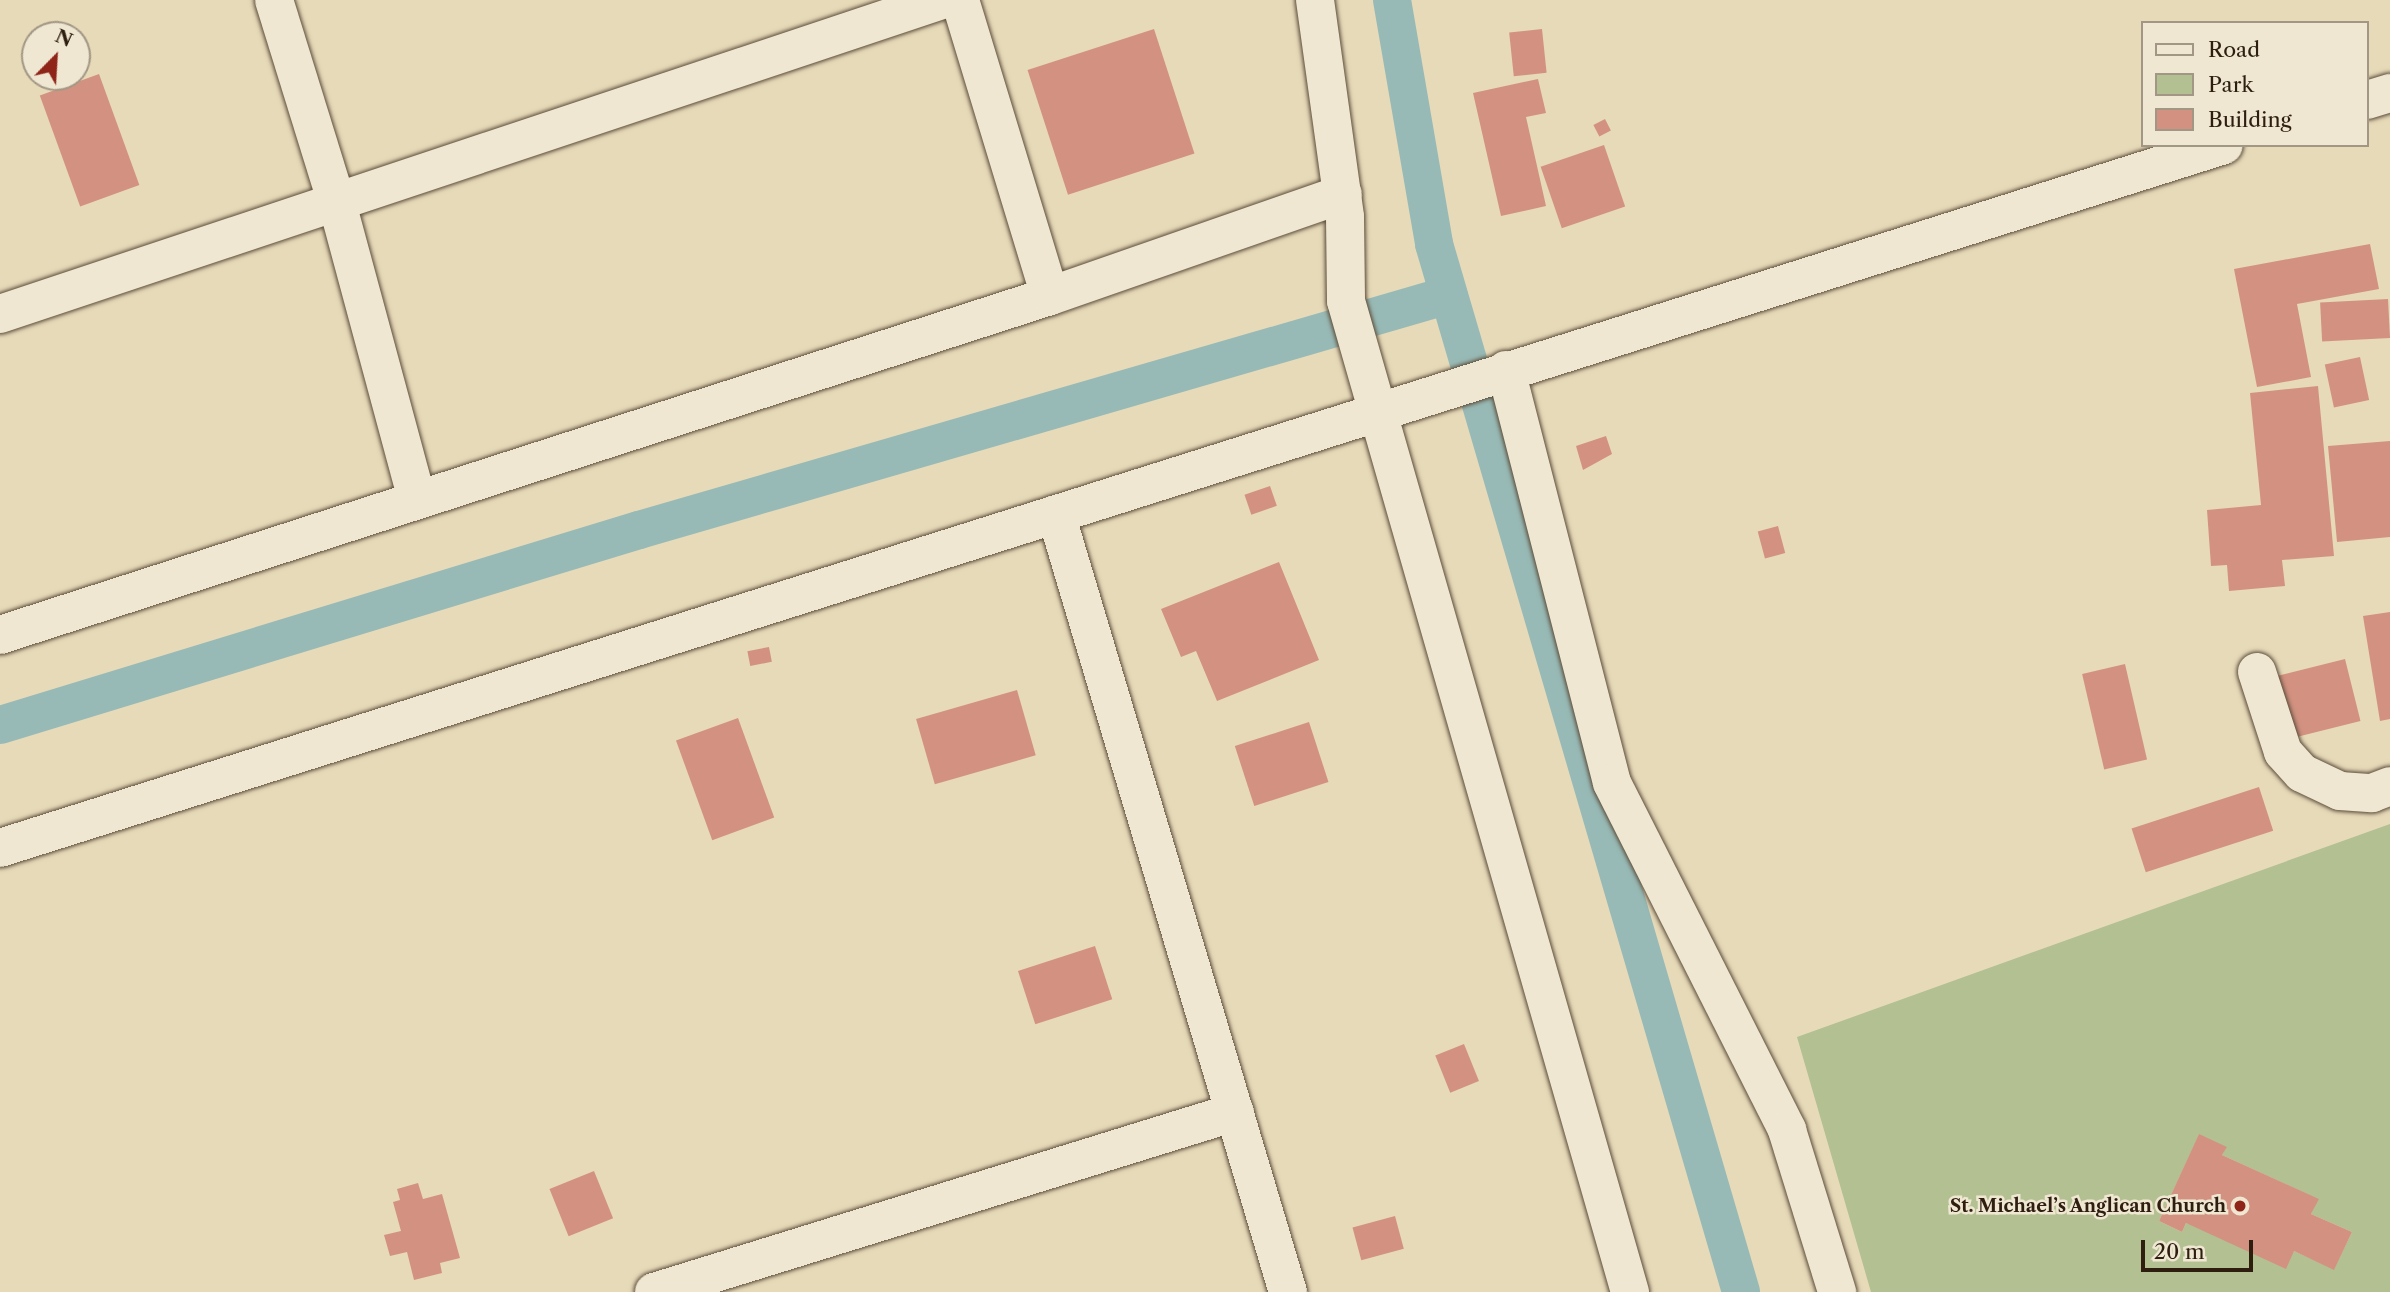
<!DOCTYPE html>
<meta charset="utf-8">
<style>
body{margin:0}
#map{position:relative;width:2390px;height:1292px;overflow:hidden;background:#e7dab9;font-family:"Libre Caslon Text",serif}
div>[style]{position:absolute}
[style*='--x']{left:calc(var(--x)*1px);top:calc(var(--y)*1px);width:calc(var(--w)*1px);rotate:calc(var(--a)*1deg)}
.green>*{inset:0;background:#b3c091}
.canal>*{height:38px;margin:-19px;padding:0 19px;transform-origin:19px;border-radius:19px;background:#98bab6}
.building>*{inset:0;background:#d39281;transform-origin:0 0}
.roads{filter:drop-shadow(0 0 2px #5c4d3a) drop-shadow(0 0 2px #5c4d3a)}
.minor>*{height:38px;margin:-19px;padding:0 19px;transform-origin:19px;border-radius:19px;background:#efe7d2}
.dots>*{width:19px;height:19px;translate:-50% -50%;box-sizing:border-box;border:4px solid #efe7d2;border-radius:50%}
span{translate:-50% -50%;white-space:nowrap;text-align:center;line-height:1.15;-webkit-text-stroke:5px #efe7d2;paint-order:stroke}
.poi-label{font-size:18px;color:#2e1e10;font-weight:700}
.right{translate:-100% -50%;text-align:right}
.legend{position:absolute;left:2141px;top:21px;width:228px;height:126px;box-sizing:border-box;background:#efe7d2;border:2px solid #a29784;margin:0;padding:9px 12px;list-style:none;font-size:21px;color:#2e1e10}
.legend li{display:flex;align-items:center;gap:14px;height:35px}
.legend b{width:35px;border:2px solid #a29784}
.north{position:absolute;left:21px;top:21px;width:70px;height:70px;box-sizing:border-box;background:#efe7d2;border:2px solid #a29784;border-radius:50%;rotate:24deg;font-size:19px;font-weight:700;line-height:28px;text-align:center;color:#2e1e10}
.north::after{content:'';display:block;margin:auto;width:24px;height:32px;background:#8f2418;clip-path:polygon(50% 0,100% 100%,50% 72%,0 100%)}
.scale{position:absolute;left:2141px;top:1240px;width:112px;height:32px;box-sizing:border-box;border:4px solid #2e1e10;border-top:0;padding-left:9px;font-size:21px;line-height:24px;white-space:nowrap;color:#2e1e10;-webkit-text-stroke:5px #efe7d2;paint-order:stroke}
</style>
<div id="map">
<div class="green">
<i style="clip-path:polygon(evenodd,2390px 824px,2390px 1292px,1871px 1292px,1797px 1037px,2390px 824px,2199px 1135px,2226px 1147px,2222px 1155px,2318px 1199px,2311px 1214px,2352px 1232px,2334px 1269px,2294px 1251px,2186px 1223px,2182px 1232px,2159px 1221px,2199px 1135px)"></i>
</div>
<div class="canal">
<i style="--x:1392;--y:0;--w:248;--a:80.2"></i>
<i style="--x:1434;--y:244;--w:1092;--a:73.67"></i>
<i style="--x:0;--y:725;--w:668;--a:-16.97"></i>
<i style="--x:639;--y:530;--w:843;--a:-16.18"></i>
</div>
<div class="building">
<i style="left:1154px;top:29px;width:131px;height:133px;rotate:72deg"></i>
<i style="left:1542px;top:29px;width:44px;height:33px;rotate:84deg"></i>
<i style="left:99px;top:74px;width:118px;height:63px;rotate:70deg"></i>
<i style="clip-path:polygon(1538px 79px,1546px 113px,1526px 117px,1546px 206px,1501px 216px,1473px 93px)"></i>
<i style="left:1605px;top:119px;width:13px;height:13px;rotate:63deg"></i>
<i style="left:1604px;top:145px;width:65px;height:67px;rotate:71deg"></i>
<i style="clip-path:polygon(2370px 244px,2379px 289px,2297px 304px,2311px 377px,2257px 387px,2234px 269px)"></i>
<i style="left:2388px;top:299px;width:39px;height:68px;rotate:87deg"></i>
<i style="left:2360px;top:357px;width:44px;height:36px;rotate:78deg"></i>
<i style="clip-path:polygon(2318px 386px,2334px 556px,2282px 560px,2285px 586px,2229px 591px,2227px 565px,2211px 566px,2207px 510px,2261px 505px,2250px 393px)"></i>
<i style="clip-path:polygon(1606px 436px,1612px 454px,1583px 470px,1576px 446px)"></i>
<i style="clip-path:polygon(2390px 441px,2390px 537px,2337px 542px,2328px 446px)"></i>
<i style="left:1270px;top:486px;width:21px;height:27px;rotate:71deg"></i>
<i style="left:1778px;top:526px;width:28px;height:21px;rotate:75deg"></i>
<i style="clip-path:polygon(1279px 562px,1319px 660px,1217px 701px,1196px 651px,1181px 657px,1161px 609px)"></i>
<i style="clip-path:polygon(2390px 612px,2390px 719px,2380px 721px,2363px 616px)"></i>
<i style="left:769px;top:647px;width:15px;height:22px;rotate:79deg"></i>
<i style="left:2345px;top:659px;width:64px;height:69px;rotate:76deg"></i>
<i style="left:2125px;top:664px;width:98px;height:44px;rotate:77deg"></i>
<i style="left:1017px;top:690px;width:68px;height:105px;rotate:74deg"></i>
<i style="left:738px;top:718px;width:106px;height:66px;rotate:70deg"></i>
<i style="left:1309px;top:722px;width:63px;height:78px;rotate:72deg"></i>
<i style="left:2259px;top:787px;width:46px;height:134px;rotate:72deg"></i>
<i style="left:1095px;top:946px;width:56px;height:81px;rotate:72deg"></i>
<i style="left:1464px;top:1044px;width:40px;height:31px;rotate:68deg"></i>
<i style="clip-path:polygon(2199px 1134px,2227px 1147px,2222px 1155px,2319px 1199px,2311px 1214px,2352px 1232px,2334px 1270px,2294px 1251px,2286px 1269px,2186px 1223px,2182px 1232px,2159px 1221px)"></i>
<i style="left:594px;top:1171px;width:51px;height:48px;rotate:68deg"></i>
<i style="clip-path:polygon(418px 1183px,423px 1199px,442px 1194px,460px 1258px,440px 1263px,442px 1273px,414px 1280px,407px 1252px,390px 1256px,384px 1235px,401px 1231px,393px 1202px,400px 1200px,397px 1189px)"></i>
<i style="left:1395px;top:1216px;width:34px;height:44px;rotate:75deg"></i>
</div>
<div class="roads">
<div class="minor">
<i style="--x:274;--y:0;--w:213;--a:72.8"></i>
<i style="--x:337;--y:203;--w:307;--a:74.9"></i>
<i style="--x:960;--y:0;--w:309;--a:73.1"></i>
<i style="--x:1315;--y:0;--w:219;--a:82.1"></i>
<i style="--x:1345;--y:217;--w:84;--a:89.3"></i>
<i style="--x:1346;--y:301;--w:1031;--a:74.01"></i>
<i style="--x:2367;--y:100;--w:24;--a:-17"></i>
<i style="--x:0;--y:314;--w:993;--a:-18.43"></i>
<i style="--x:1506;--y:370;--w:426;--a:75.6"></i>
<i style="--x:1612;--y:783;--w:389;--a:63.2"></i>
<i style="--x:1787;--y:1130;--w:170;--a:72.8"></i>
<i style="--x:1056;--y:514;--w:812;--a:73.4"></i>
<i style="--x:0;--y:635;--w:1103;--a:-17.89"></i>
<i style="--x:1050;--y:296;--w:310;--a:-19.2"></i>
<i style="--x:2257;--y:672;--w:84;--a:72"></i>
<i style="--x:2283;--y:752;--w:28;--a:48"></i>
<i style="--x:2302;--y:773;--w:42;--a:25.3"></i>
<i style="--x:2340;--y:791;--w:32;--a:4"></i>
<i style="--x:2372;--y:793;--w:19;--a:-21"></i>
<i style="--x:0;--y:848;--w:2332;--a:-17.54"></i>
<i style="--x:654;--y:1292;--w:608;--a:-17.21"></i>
</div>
</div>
<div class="dots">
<i style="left:2240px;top:1206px;background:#8f2418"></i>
</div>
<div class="poi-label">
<span class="right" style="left:2226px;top:1206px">St. Michael’s Anglican Church</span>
</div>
<ul class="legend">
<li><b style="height:9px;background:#efe7d2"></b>Road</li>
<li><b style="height:19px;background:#b3c091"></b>Park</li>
<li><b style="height:19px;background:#d39281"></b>Building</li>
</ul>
<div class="north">N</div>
<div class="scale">20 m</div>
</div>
